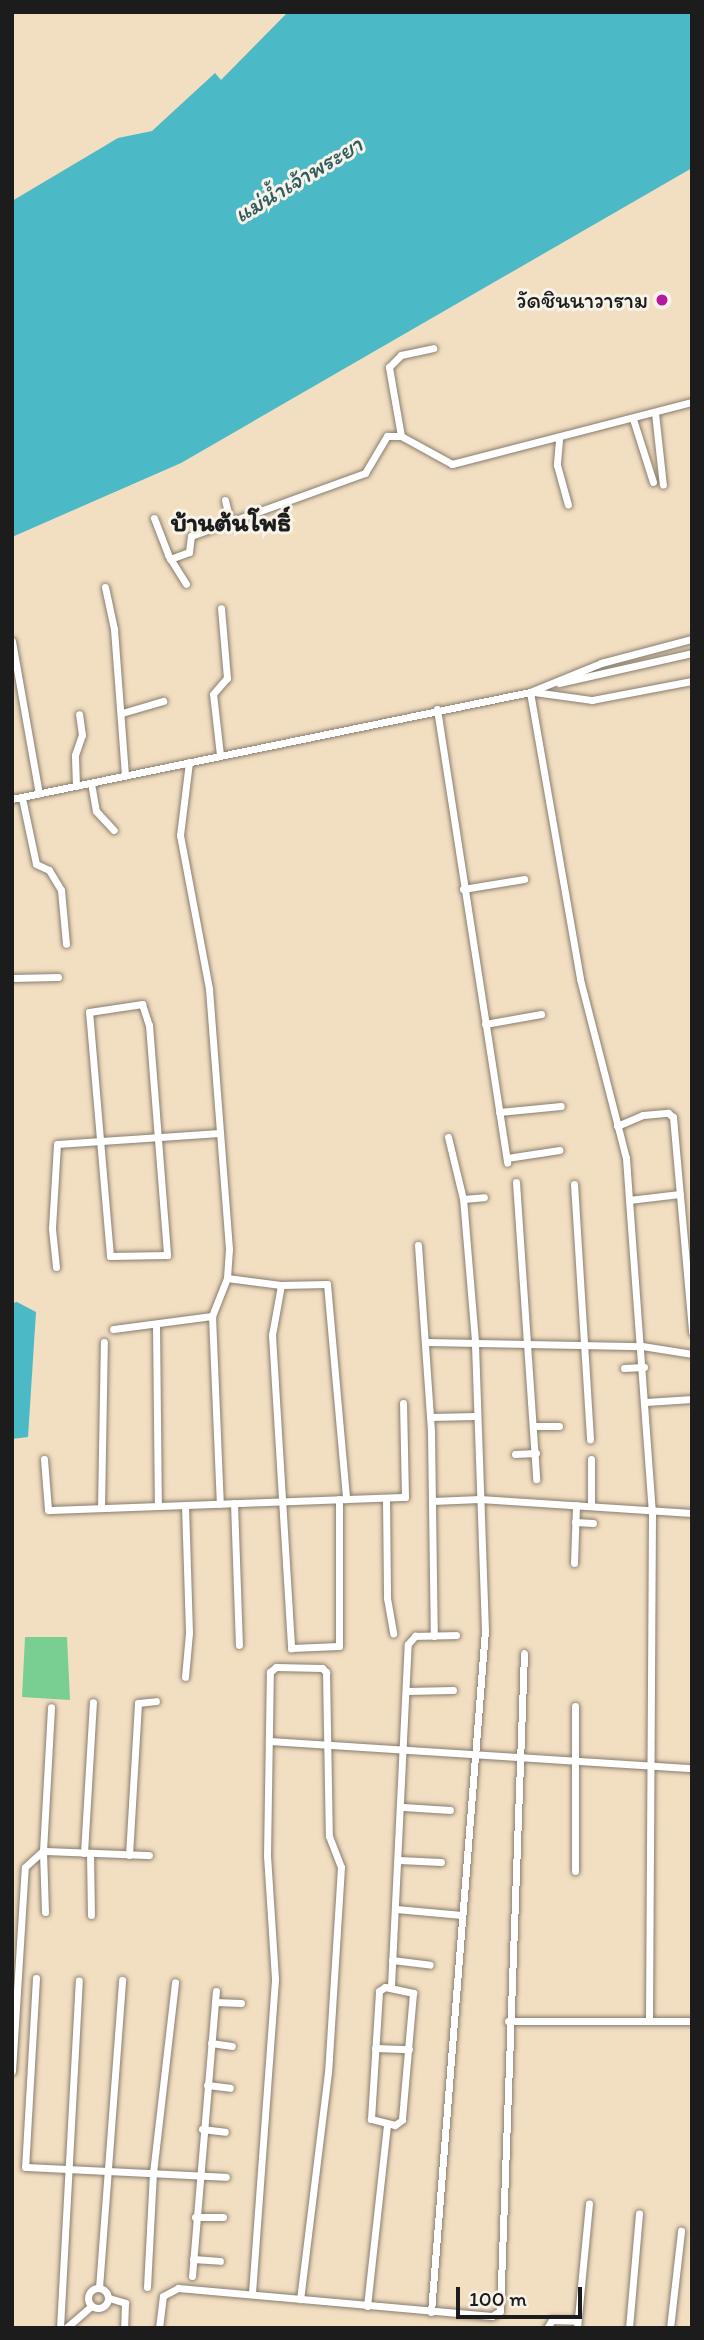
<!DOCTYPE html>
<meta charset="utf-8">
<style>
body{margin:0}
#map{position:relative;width:704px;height:2340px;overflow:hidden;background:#f2dec1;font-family:Itim,"Playpen Sans Thai",sans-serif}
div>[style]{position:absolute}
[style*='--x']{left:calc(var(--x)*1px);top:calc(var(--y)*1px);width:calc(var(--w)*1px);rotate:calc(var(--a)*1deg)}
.green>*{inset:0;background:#79ce91}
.water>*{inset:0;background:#4cb9c6}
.roads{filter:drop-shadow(0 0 2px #877d6e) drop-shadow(0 0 2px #877d6e)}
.street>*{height:7px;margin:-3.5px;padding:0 3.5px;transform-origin:3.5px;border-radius:3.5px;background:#fff}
.street>.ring{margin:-3.5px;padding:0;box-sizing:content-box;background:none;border:7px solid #fff;border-radius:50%}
.dots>*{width:19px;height:19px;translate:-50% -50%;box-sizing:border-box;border:4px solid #f7f3e8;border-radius:50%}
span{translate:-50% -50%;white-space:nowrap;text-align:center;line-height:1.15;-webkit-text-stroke:6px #f7f3e8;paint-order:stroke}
.poi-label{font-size:23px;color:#1c1c1c}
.right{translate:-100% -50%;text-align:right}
.water-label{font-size:24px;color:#2f5b60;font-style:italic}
.quarter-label{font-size:26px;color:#1c1c1c;font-weight:700}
.frame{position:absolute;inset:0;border:14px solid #1c1c1c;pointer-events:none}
.scale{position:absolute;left:456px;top:2287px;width:126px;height:32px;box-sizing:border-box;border:4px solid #1c1c1c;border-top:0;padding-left:9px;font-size:21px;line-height:24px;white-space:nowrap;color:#1c1c1c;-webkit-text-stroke:5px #f7f3e8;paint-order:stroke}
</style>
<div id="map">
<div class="green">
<i style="clip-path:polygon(25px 1637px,67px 1637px,70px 1700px,22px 1697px)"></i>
</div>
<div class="water">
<i style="clip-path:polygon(288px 12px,692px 12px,692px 168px,181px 463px,12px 537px,12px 201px,118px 138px,152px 131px,215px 73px,221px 80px)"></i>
<i style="clip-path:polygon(17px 1302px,36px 1312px,28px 1437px,12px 1439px,12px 1303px)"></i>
</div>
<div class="roads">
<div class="street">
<i style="--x:655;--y:413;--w:72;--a:83.7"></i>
<i style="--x:633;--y:419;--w:66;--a:72.4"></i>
<i style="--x:401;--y:436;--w:70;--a:-99.9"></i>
<i style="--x:389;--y:367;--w:17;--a:-45"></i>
<i style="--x:401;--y:355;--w:33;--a:-12"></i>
<i style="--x:559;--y:440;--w:25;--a:95"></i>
<i style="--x:557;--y:465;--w:41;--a:74.6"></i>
<i style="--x:225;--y:500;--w:26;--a:77"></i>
<i style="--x:154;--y:518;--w:40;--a:69"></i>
<i style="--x:168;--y:555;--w:34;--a:58"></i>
<i style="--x:170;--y:559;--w:20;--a:-20"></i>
<i style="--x:189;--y:552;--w:16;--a:-83"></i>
<i style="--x:191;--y:536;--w:185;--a:-19.9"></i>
<i style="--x:365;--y:473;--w:43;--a:-59.3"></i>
<i style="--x:387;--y:436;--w:14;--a:0"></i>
<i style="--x:401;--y:436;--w:58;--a:28.8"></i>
<i style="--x:452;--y:464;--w:248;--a:-14.5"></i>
<i style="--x:105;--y:587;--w:43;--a:77.9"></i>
<i style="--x:114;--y:629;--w:147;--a:85.7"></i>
<i style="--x:12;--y:641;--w:155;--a:80"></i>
<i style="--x:559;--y:683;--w:136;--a:-12.7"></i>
<i style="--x:530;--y:692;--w:291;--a:80.1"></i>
<i style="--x:580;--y:979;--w:185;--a:75.6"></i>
<i style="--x:626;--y:1158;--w:42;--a:85.9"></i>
<i style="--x:629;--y:1200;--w:314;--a:85.8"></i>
<i style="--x:652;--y:1513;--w:505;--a:90.34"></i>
<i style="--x:534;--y:692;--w:59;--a:7.9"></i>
<i style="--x:592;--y:700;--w:102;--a:-10.8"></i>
<i style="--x:437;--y:709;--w:459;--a:81.2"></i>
<i style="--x:122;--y:713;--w:43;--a:-16.3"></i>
<i style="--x:220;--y:755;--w:61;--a:-96.5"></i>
<i style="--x:213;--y:694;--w:21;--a:-49"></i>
<i style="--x:227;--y:678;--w:70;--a:-94.9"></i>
<i style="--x:189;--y:762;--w:74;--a:97"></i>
<i style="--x:180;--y:835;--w:157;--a:79.3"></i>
<i style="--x:209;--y:989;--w:261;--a:85.6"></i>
<i style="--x:229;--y:1249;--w:29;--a:94"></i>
<i style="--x:227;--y:1278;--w:41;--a:111.5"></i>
<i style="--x:212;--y:1316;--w:188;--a:87.6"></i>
<i style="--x:91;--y:783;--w:28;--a:80"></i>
<i style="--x:96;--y:811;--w:26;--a:47"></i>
<i style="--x:76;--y:786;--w:31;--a:-92"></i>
<i style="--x:75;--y:755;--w:21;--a:-71"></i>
<i style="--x:82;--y:735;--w:21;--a:-98"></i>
<i style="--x:22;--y:798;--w:67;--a:78"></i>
<i style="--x:36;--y:864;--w:14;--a:25"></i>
<i style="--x:49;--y:870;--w:23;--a:59"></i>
<i style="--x:61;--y:890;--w:54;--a:84.7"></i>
<i style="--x:12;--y:799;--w:529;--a:-11.67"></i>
<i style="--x:530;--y:692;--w:77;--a:-22.2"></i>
<i style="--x:601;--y:663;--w:94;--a:-14.8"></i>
<i style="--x:463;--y:889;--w:62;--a:-9.3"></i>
<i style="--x:12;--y:978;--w:46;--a:-1.2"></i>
<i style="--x:142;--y:1004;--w:22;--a:72"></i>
<i style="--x:149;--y:1025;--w:231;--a:85.5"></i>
<i style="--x:167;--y:1255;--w:57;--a:179"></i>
<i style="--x:110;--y:1256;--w:245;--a:-94.9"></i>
<i style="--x:89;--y:1012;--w:54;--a:-8.6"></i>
<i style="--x:485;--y:1024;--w:57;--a:-10.1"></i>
<i style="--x:499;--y:1112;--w:62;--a:-5.5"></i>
<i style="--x:617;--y:1126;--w:28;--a:-23"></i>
<i style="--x:643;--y:1115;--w:25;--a:-5"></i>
<i style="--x:668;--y:1113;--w:6;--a:39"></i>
<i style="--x:673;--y:1117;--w:216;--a:84.9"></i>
<i style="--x:507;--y:1158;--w:53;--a:-8.7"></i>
<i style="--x:516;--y:1182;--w:298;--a:86.1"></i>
<i style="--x:574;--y:1184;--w:256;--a:86.4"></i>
<i style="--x:463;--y:1199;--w:21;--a:-5"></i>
<i style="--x:629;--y:1200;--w:51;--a:-6.7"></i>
<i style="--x:418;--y:1245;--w:188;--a:86"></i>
<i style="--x:431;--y:1433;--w:203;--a:89.2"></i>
<i style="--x:56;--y:1267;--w:39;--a:-96"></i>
<i style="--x:52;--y:1228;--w:84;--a:-86.6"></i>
<i style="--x:57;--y:1144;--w:163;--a:-3.9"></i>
<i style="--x:227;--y:1278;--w:54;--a:7.4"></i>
<i style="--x:281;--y:1285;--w:46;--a:-1.2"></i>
<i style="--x:327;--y:1284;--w:216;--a:84.9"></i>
<i style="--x:281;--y:1285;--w:51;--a:100.2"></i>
<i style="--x:272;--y:1335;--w:314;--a:86.5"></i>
<i style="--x:291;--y:1648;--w:48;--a:-2.4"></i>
<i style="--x:339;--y:1646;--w:147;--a:-90"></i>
<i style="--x:156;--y:1324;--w:182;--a:89.4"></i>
<i style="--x:113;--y:1329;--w:100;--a:-7.5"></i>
<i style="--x:427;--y:1342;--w:215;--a:1.1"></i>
<i style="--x:642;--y:1346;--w:51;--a:9.1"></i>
<i style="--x:624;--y:1368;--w:20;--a:-3"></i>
<i style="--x:646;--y:1402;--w:46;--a:-3.7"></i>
<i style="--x:430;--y:1417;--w:46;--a:-1.2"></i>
<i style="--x:536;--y:1426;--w:23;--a:0"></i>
<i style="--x:515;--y:1454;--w:21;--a:-3"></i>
<i style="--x:44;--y:1459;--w:51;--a:85.5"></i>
<i style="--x:48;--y:1510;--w:357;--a:-2.1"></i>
<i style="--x:405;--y:1497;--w:94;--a:-91.2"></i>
<i style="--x:591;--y:1459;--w:47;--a:90"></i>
<i style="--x:386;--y:1498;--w:100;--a:89.4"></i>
<i style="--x:387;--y:1598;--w:36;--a:80"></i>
<i style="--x:432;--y:1501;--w:48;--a:-2.4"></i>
<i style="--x:480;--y:1499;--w:212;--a:3.8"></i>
<i style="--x:234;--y:1503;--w:142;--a:88"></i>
<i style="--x:185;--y:1505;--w:128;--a:88.2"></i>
<i style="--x:189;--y:1633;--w:44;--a:95.2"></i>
<i style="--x:101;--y:1508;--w:166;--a:-89"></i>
<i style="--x:575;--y:1522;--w:18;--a:3"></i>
<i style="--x:574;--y:1563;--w:58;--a:-88"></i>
<i style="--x:407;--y:1691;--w:46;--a:-1.2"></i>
<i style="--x:269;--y:1741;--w:424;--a:3.7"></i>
<i style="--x:403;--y:1807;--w:47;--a:3.7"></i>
<i style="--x:84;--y:1853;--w:151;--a:-86.6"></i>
<i style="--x:90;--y:1853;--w:62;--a:89.1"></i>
<i style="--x:129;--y:1855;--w:152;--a:-86.6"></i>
<i style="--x:138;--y:1703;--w:18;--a:-6"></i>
<i style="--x:399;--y:1860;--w:42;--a:2.7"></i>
<i style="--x:575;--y:1871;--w:165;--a:-90"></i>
<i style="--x:396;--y:1909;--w:66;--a:5.2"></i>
<i style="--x:45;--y:1912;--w:61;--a:-91.9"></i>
<i style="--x:43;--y:1851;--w:106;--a:2.2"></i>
<i style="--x:392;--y:1960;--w:38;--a:7"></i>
<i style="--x:36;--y:1978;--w:189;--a:93.3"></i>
<i style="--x:25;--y:2167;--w:201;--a:2.8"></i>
<i style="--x:391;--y:1986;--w:342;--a:-87.2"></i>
<i style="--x:408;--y:1644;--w:11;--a:-49"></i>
<i style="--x:415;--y:1636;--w:41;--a:-1.4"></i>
<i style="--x:385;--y:1987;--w:29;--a:12"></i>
<i style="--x:413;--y:1993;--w:127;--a:95"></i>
<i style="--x:402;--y:2120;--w:9;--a:144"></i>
<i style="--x:395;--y:2125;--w:25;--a:-166"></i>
<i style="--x:371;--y:2119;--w:128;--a:-86.4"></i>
<i style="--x:379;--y:1991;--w:7;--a:-34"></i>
<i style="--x:215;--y:2002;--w:26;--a:2"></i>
<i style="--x:508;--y:2021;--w:184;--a:0"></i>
<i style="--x:211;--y:2043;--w:21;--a:8"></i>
<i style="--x:375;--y:2048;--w:34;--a:2"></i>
<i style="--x:12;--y:2071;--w:204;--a:-86.4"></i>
<i style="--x:25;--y:1867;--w:24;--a:-42"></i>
<i style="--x:43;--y:1851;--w:144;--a:-86.8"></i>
<i style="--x:207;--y:2085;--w:23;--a:7"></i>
<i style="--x:202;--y:2129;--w:23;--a:7"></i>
<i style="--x:195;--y:2217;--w:28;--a:0"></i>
<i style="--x:193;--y:2259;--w:27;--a:4"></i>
<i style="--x:192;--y:2276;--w:286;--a:-85.2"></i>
<i style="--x:147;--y:2287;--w:114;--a:-87"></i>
<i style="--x:153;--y:2173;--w:192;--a:-83.4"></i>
<i class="ring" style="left:88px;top:2288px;width:13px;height:13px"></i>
<i style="--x:99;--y:2288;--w:309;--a:-85.7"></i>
<i style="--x:252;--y:2293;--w:315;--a:-85.8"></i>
<i style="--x:275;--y:1979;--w:123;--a:-93.7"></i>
<i style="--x:267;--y:1856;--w:184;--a:-89.1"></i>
<i style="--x:270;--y:1672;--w:8;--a:-40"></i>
<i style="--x:276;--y:1667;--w:46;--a:1.2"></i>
<i style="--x:322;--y:1668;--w:6;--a:45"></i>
<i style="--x:326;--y:1672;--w:164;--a:89"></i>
<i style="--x:329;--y:1836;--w:33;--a:69"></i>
<i style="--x:341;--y:1867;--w:205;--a:93.6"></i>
<i style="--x:328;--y:2072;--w:229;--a:97"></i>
<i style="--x:109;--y:2298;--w:17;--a:17"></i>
<i style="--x:125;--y:2303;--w:25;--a:92"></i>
<i style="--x:367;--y:2306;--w:183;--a:-83.7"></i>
<i style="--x:431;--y:2312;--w:683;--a:-85.47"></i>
<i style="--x:485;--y:1631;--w:290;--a:-92"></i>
<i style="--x:475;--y:1341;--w:143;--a:-94.8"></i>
<i style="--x:463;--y:1199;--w:64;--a:-103.6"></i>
<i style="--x:60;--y:2328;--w:348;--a:-86.9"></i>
<i style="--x:66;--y:2328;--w:33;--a:-41"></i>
<i style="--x:159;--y:2328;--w:32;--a:-83"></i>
<i style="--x:163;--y:2296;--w:17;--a:-28"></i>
<i style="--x:178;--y:2288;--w:315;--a:5.1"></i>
<i style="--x:492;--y:2316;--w:9;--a:-32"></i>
<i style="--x:500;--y:2311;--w:658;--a:-87.91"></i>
<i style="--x:547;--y:2328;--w:9;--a:-58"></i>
<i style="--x:552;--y:2320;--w:24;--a:2"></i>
<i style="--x:577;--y:2328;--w:125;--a:-84.5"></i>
<i style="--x:629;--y:2328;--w:115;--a:-85"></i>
<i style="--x:670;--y:2328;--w:98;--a:-83.5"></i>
</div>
</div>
<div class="dots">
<i style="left:662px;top:300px;background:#b5179e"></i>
</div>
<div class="poi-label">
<span class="right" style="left:648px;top:300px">วัดชินนาวาราม</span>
</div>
<div class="water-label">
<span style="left:298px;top:179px;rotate:-31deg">แม่น้ำเจ้าพระยา</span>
</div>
<div class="quarter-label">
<span style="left:231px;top:523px">บ้านต้นโพธิ์</span>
</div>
<div class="frame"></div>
<div class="scale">100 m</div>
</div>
